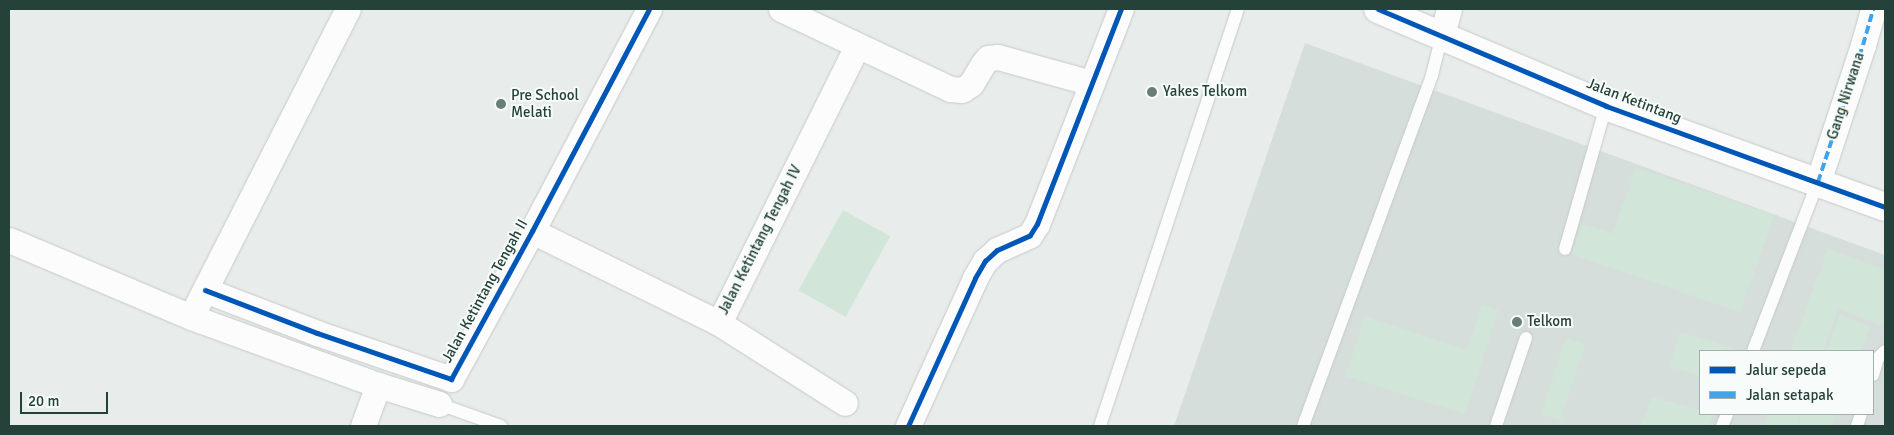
<!DOCTYPE html>
<style>
body{margin:0}
#map{position:relative;width:1894px;height:435px;overflow:hidden;background:#e8edeb;font-family:Signika,sans-serif}
div>[style]{position:absolute}
[style*='--x']{left:calc(var(--x)*1px);top:calc(var(--y)*1px);width:calc(var(--w)*1px);rotate:calc(var(--a)*1deg)}
.built>*{inset:0;background:#d6dedb}
.green>*{inset:0;background:#d1e6d8;transform-origin:0 0}
.roads{filter:drop-shadow(0 0 1px #c5cac8) drop-shadow(0 0 1px #c5cac8)}
.lane>*{height:12px;margin:-6px;padding:0 6px;transform-origin:6px;border-radius:6px;background:#fcfcfc}
.street>*{height:25px;margin:-12.5px;padding:0 12.5px;transform-origin:12.5px;border-radius:12.5px;background:#fcfcfc}
.secondary>*{height:28px;margin:-14px;padding:0 14px;transform-origin:14px;border-radius:14px;background:#fcfcfc}
.quiet>*{height:4px;margin-top:-2px;transform-origin:0;background:repeating-linear-gradient(90deg,#3ea4ec 0 8px,transparent 0 12px)}
.cycleway>*{height:5px;margin:-2.5px;padding:0 2.5px;transform-origin:2.5px;border-radius:2.5px;background:#0057b8}
.dots>*{width:14px;height:14px;translate:-50% -50%;box-sizing:border-box;border:2px solid #f7fbf9;border-radius:50%}
span{translate:-50% -50%;white-space:nowrap;text-align:center;line-height:1.15;-webkit-text-stroke:4px #f7fbf9;paint-order:stroke}
.poi-label{font-size:15px;color:#24423a}
.left{translate:0 -50%;text-align:left}
.street-label{font-size:15px;color:#24423a}
.frame{position:absolute;inset:0;border:10px solid #24423a;pointer-events:none}
.legend{position:absolute;left:1699px;top:350px;width:175px;height:65px;box-sizing:border-box;background:#f7fbf9;border:1px solid #a3b1ad;margin:0;padding:6px 9px;list-style:none;font-size:15px;color:#24423a}
.legend li{display:flex;align-items:center;gap:10px;height:25px}
.legend b{width:25px;border:1px solid #a3b1ad}
.scale{position:absolute;left:20px;top:392px;width:88px;height:22px;box-sizing:border-box;border:2px solid #24423a;border-top:0;padding-left:6px;font-size:15px;line-height:18px;white-space:nowrap;color:#24423a;-webkit-text-stroke:4px #f7fbf9;paint-order:stroke}
</style>
<div id="map">
<div class="built">
<i style="clip-path:polygon(evenodd,1305px 43px,1885px 255px,1885px 426px,1174px 426px,1305px 43px,1700px 351px,1873px 351px,1873px 414px,1700px 414px,1700px 351px)"></i>
</div>
<div class="green">
<i style="clip-path:polygon(1636px 168px,1774px 215px,1740px 312px,1572px 254px,1582px 224px,1612px 234px)"></i>
<i style="left:843px;top:210px;width:54px;height:92px;rotate:29deg"></i>
<i style="clip-path:polygon(1828px 249px,1885px 270px,1885px 327px,1838px 308px,1823px 351px,1791px 351px)"></i>
<i style="clip-path:polygon(1482px 305px,1498px 310px,1465px 414px,1346px 376px,1365px 317px,1467px 350px)"></i>
<i style="clip-path:polygon(1840px 315px,1870px 327px,1861px 351px,1826px 351px)"></i>
<i style="clip-path:polygon(1680px 332px,1733px 348px,1732px 351px,1700px 351px,1700px 376px,1670px 367px)"></i>
<i style="left:1566px;top:338px;width:20px;height:80px;rotate:18deg"></i>
<i style="clip-path:polygon(1652px 397px,1700px 410px,1700px 414px,1713px 414px,1709px 426px,1641px 426px)"></i>
<i style="clip-path:polygon(1768px 414px,1800px 414px,1796px 426px,1763px 426px)"></i>
<i style="clip-path:polygon(1802px 414px,1837px 414px,1832px 426px,1798px 426px)"></i>
</div>
<div class="roads">
<div class="lane">
<i style="--x:1565;--y:249;--w:149;--a:-74"></i>
<i style="--x:1753;--y:351;--w:181;--a:-69"></i>
<i style="--x:1873;--y:375;--w:18;--a:-74"></i>
<i style="--x:1878;--y:358;--w:10;--a:-45"></i>
<i style="--x:439;--y:404;--w:66;--a:19.5"></i>
<i style="--x:1100;--y:426;--w:439;--a:-71.7"></i>
<i style="--x:1303;--y:426;--w:374;--a:-69.8"></i>
<i style="--x:1432;--y:75;--w:41;--a:-76"></i>
<i style="--x:1496;--y:426;--w:93;--a:-71.2"></i>
<i style="--x:1722;--y:426;--w:13;--a:-67"></i>
<i style="--x:1857;--y:426;--w:13;--a:-72"></i>
</div>
<div class="street">
<i style="--x:781;--y:9;--w:187;--a:25.3"></i>
<i style="--x:950;--y:89;--w:12;--a:5"></i>
<i style="--x:962;--y:90;--w:11;--a:-34"></i>
<i style="--x:971;--y:84;--w:23;--a:-59"></i>
<i style="--x:983;--y:64;--w:8;--a:-50"></i>
<i style="--x:988;--y:58;--w:10;--a:-6"></i>
<i style="--x:998;--y:57;--w:97;--a:15.6"></i>
<i style="--x:1442;--y:35;--w:27;--a:-75"></i>
<i style="--x:1818;--y:182;--w:144;--a:-71.8"></i>
<i style="--x:1863;--y:45;--w:37;--a:-74"></i>
<i style="--x:532;--y:231;--w:208;--a:26.2"></i>
<i style="--x:719;--y:323;--w:149;--a:32.4"></i>
<i style="--x:9;--y:240;--w:198;--a:22.9"></i>
<i style="--x:191;--y:317;--w:199;--a:20"></i>
<i style="--x:378;--y:385;--w:64;--a:17.3"></i>
<i style="--x:205;--y:290;--w:120;--a:21"></i>
<i style="--x:317;--y:333;--w:142;--a:18.9"></i>
<i style="--x:451;--y:379;--w:169;--a:-61.3"></i>
<i style="--x:532;--y:231;--w:251;--a:-62.2"></i>
<i style="--x:197;--y:305;--w:332;--a:-63"></i>
<i style="--x:719;--y:323;--w:309;--a:-63.5"></i>
<i style="--x:363;--y:426;--w:44;--a:-69.9"></i>
<i style="--x:908;--y:426;--w:162;--a:-65.6"></i>
<i style="--x:975;--y:278;--w:20;--a:-60"></i>
<i style="--x:985;--y:261;--w:16;--a:-43"></i>
<i style="--x:997;--y:250;--w:36;--a:-24"></i>
<i style="--x:1030;--y:235;--w:13;--a:-58"></i>
<i style="--x:1037;--y:224;--w:231;--a:-68.7"></i>
</div>
<div class="secondary">
<i style="--x:1378;--y:9;--w:248;--a:23"></i>
<i style="--x:1606;--y:106;--w:297;--a:19.9"></i>
</div>
</div>
<div class="quiet">
<i style="--x:1818;--y:182;--w:144;--a:-71.8"></i>
<i style="--x:1863;--y:45;--w:37;--a:-74"></i>
</div>
<div class="cycleway">
<i style="--x:1378;--y:9;--w:248;--a:23"></i>
<i style="--x:1606;--y:106;--w:297;--a:19.9"></i>
<i style="--x:205;--y:290;--w:120;--a:21"></i>
<i style="--x:317;--y:333;--w:142;--a:18.9"></i>
<i style="--x:451;--y:379;--w:169;--a:-61.3"></i>
<i style="--x:532;--y:231;--w:251;--a:-62.2"></i>
<i style="--x:908;--y:426;--w:162;--a:-65.6"></i>
<i style="--x:975;--y:278;--w:20;--a:-60"></i>
<i style="--x:985;--y:261;--w:16;--a:-43"></i>
<i style="--x:997;--y:250;--w:36;--a:-24"></i>
<i style="--x:1030;--y:235;--w:13;--a:-58"></i>
<i style="--x:1037;--y:224;--w:231;--a:-68.7"></i>
</div>
<div class="dots">
<i style="left:1152px;top:92px;background:#697e78"></i>
<i style="left:501px;top:104px;background:#697e78"></i>
<i style="left:1517px;top:322px;background:#697e78"></i>
</div>
<div class="poi-label">
<span class="left" style="left:1163px;top:92px">Yakes Telkom</span>
<span class="left" style="left:511px;top:104px">Pre School<br>Melati</span>
<span class="left" style="left:1527px;top:322px">Telkom</span>
</div>
<div class="street-label">
<span style="left:1846px;top:96px;rotate:-72deg">Gang Nirwana</span>
<span style="left:1634px;top:101px;rotate:21deg">Jalan Ketintang</span>
<span style="left:760px;top:240px;rotate:-63deg">Jalan Ketintang Tengah IV</span>
<span style="left:485px;top:291px;rotate:-61deg">Jalan Ketintang Tengah II</span>
</div>
<div class="frame"></div>
<ul class="legend">
<li><b style="height:6px;background:#0057b8"></b>Jalur sepeda</li>
<li><b style="height:6px;background:#3ea4ec"></b>Jalan setapak</li>
</ul>
<div class="scale">20 m</div>
</div>
